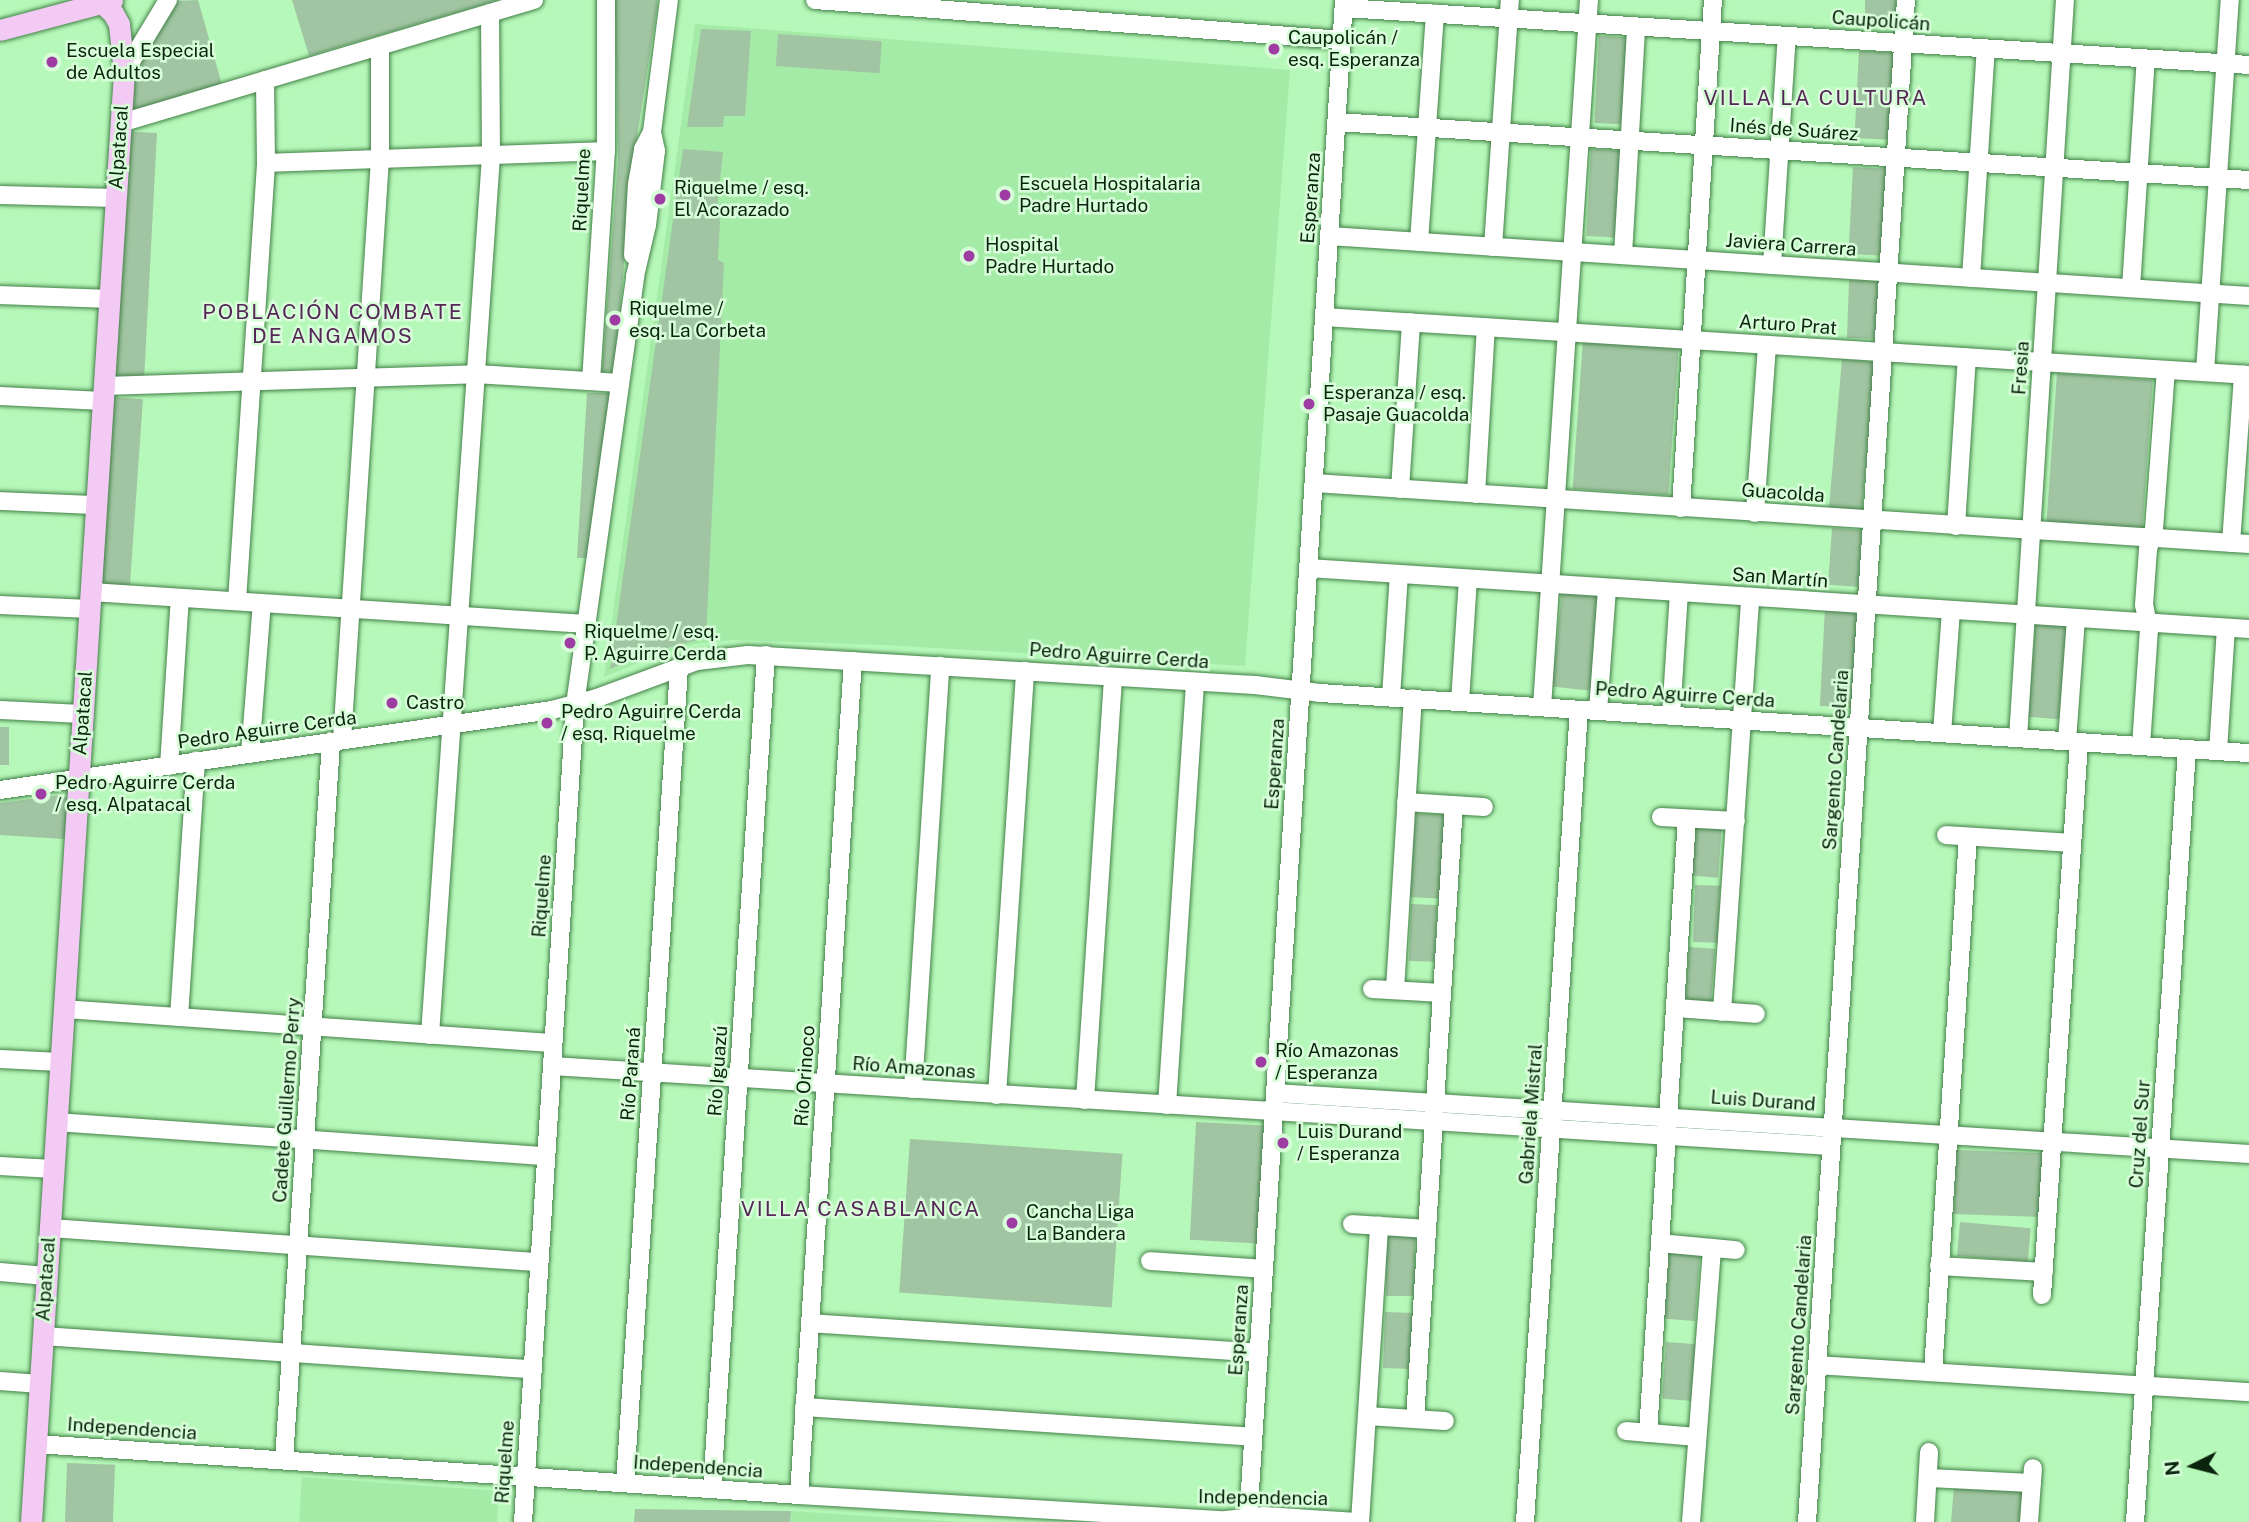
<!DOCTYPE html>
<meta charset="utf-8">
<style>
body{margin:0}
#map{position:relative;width:2249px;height:1522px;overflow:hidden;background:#b6f8b9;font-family:"Public Sans",sans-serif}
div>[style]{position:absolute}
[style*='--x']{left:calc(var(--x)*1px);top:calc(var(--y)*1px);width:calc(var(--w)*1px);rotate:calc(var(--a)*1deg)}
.built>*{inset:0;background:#a5eba8}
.green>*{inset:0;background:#a1c5a2;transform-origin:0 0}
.roads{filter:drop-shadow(0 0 2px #448148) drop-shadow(0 0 2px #448148)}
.minor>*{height:18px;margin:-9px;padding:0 9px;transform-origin:9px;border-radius:9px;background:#fff}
.major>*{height:21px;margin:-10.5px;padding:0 10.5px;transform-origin:10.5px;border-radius:10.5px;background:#f3caf4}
.dots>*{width:19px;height:19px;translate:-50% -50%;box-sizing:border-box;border:4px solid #d7fed8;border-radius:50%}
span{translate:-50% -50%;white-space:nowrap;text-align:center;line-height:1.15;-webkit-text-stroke:5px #d7fed8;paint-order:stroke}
.street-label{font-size:19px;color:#0a240d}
.poi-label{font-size:19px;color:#0a240d}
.left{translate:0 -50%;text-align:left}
.neighbourhood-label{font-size:21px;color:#552657;letter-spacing:2px}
.north{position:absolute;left:2158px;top:1431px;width:70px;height:70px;-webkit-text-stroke:5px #d7fed8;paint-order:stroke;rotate:264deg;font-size:19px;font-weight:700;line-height:28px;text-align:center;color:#0a240d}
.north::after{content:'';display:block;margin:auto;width:24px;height:32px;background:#0a240d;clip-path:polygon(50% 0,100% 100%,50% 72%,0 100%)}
</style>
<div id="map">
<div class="built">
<i style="clip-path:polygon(695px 24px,1290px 70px,1245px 666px,883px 645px,733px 640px,695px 644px,657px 655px,604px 677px)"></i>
<i style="clip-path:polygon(302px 1477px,499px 1491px,497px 1522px,299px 1522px)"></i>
<i style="clip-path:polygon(791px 1511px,962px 1522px,790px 1522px)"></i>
</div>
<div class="green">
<i style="clip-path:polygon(198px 0,223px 88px,134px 112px,130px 110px,134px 72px,175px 1px)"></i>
<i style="clip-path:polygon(292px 0,499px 0,309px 56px)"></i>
<i style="clip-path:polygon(615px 0,657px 0,657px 8px,632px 169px,615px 371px,602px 371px,618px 161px)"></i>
<i style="left:1865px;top:0;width:31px;height:27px"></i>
<i style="clip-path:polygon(701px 29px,751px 31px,745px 116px,724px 116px,723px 127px,687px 127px)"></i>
<i style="left:778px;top:34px;width:104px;height:32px;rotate:4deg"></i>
<i style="left:1599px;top:36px;width:35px;height:87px;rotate:3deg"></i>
<i style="left:1859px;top:51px;width:35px;height:87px;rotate:3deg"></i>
<i style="left:157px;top:133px;width:249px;height:29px;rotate:93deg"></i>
<i style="clip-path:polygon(683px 149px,723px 152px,717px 209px,720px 222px,718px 260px,724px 263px,706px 638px,647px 653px,610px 669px)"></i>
<i style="left:1591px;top:149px;width:34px;height:87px;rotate:3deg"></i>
<i style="left:1853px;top:167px;width:34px;height:87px;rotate:3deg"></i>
<i style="left:1849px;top:280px;width:30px;height:58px;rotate:2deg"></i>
<i style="left:1583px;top:339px;width:96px;height:150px;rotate:4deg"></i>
<i style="left:1842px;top:359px;width:33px;height:150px;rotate:5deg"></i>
<i style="left:2057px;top:373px;width:96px;height:154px;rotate:4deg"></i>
<i style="clip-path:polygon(587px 393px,612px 393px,588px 558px,577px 558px)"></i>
<i style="left:111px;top:397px;width:32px;height:191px;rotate:4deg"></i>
<i style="left:1832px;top:528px;width:30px;height:57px;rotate:4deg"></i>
<i style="left:1562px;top:591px;width:40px;height:96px;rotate:6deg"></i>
<i style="left:1825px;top:608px;width:36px;height:98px;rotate:3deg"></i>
<i style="left:2036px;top:620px;width:36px;height:97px;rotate:5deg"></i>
<i style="left:0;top:727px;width:9px;height:38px"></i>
<i style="clip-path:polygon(61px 795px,69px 800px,64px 839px,0 835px,0 803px)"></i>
<i style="left:1413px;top:813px;width:34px;height:84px;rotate:3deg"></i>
<i style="left:1696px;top:821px;width:26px;height:55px;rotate:4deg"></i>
<i style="left:1695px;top:885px;width:25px;height:57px;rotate:2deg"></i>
<i style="left:1411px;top:904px;width:26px;height:57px;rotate:2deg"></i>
<i style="left:1689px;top:947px;width:26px;height:56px;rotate:4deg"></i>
<i style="left:1196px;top:1122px;width:68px;height:118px;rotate:3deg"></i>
<i style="left:910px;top:1139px;width:213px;height:154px;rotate:4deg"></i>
<i style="left:1956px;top:1150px;width:87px;height:64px;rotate:2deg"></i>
<i style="left:1960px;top:1222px;width:71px;height:34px;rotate:5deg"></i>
<i style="left:1386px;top:1235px;width:29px;height:61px"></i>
<i style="left:1669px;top:1251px;width:31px;height:68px;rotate:4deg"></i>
<i style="left:1385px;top:1312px;width:30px;height:56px;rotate:2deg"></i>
<i style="left:1666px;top:1342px;width:31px;height:57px;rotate:4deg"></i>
<i style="left:67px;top:1463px;width:48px;height:59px;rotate:2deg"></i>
<i style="clip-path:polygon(1954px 1486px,2024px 1491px,2022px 1522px,1951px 1522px)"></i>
<i style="clip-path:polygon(635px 1509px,791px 1511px,790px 1522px,634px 1522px)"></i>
</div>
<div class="roads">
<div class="minor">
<i style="--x:815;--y:0;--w:529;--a:4.34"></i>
<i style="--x:1344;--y:8;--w:907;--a:3.6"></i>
<i style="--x:124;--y:73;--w:85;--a:-58.9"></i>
<i style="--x:1337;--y:122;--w:914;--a:3.64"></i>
<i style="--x:121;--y:123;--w:431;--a:-16.6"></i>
<i style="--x:266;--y:163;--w:340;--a:-2"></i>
<i style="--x:0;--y:195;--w:116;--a:1.5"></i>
<i style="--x:1329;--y:236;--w:922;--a:3.73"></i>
<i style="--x:1419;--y:242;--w:229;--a:-86"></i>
<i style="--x:1493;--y:247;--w:248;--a:-86.1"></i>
<i style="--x:633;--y:255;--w:71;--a:-86.8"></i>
<i style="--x:637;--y:184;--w:36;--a:-80"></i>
<i style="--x:643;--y:149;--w:19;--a:-62"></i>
<i style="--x:652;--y:132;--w:133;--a:-82.7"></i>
<i style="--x:1623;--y:255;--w:228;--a:-86.7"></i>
<i style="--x:1772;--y:265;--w:229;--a:-86.3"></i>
<i style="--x:1971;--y:278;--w:229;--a:-86.3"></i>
<i style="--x:2131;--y:288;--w:229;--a:-86.3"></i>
<i style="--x:0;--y:295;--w:109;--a:2.1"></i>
<i style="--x:1324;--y:317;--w:927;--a:3.59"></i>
<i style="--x:2205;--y:372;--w:373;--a:-86.2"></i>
<i style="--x:591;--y:381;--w:230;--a:-86.3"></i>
<i style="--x:606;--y:151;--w:151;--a:-90"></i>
<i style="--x:104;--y:386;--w:372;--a:-1.8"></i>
<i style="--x:476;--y:374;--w:144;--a:3.6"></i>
<i style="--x:0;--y:396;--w:103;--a:2.8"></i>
<i style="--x:1314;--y:483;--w:937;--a:3.73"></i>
<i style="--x:1400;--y:489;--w:167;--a:-86.2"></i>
<i style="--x:1476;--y:494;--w:167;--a:-86.6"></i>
<i style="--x:0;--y:501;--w:96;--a:2.4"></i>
<i style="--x:1681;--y:508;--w:509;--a:-86.4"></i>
<i style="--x:1755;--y:513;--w:168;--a:-85.9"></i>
<i style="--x:1956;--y:526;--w:169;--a:-86.3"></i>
<i style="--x:2231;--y:543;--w:169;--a:-85.9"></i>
<i style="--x:1308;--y:568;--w:943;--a:3.71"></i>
<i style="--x:91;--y:592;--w:497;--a:3.7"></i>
<i style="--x:237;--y:601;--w:439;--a:-86.2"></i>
<i style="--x:266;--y:163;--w:83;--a:-90.7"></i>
<i style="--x:0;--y:605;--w:90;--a:2.5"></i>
<i style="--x:1391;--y:697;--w:123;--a:-86.3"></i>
<i style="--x:1460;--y:702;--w:123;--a:-86.3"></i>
<i style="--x:1542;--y:707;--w:709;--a:-86.2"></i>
<i style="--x:0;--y:710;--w:83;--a:2.8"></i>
<i style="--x:1598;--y:711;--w:123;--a:-85.8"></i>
<i style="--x:1671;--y:716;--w:124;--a:-86.3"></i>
<i style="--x:1942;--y:733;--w:123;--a:-85.8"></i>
<i style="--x:2018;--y:738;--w:739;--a:-86.36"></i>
<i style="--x:342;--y:740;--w:582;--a:-86.26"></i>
<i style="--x:380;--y:159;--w:113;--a:-90"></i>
<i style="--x:2067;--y:741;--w:123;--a:-85.8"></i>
<i style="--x:2141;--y:746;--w:116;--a:-86.1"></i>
<i style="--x:2149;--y:630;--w:25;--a:-101"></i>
<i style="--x:2144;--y:605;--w:56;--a:-85.9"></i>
<i style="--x:2148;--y:549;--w:21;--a:-73"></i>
<i style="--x:2154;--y:529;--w:159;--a:-85.7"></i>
<i style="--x:2218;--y:751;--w:123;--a:-86.3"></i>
<i style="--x:250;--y:754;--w:151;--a:-85.5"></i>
<i style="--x:169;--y:766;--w:168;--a:-86.3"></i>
<i style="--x:0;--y:790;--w:558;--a:-8.25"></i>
<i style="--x:552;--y:710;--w:47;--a:-14.9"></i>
<i style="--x:597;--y:698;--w:107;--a:-20.3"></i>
<i style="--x:697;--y:661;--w:51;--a:-6.7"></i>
<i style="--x:748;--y:655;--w:508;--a:3.39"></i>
<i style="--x:1255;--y:685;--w:65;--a:7"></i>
<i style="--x:1320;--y:693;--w:931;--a:3.7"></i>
<i style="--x:1406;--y:802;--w:78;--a:3.7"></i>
<i style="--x:1661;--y:817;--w:75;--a:3.1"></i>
<i style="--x:1946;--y:835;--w:126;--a:3.6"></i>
<i style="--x:1372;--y:989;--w:70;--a:3.3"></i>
<i style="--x:1395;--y:990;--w:292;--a:-86.5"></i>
<i style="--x:1675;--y:1008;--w:81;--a:4.2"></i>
<i style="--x:64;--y:1009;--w:490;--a:4"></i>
<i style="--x:1722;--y:1012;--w:416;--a:-86.1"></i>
<i style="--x:179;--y:1017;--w:257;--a:-86.2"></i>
<i style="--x:430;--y:1035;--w:882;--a:-86.03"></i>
<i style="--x:491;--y:155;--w:142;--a:-90.4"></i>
<i style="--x:0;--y:1059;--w:60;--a:2.9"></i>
<i style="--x:552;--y:1066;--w:1281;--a:3.58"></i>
<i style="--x:913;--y:1089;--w:424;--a:-86.3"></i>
<i style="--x:1275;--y:1093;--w:976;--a:3.58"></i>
<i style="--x:997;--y:1095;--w:425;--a:-86.2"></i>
<i style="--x:1085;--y:1100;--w:424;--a:-86.2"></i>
<i style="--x:1167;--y:1105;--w:424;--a:-86.2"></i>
<i style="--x:56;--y:1122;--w:491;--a:4"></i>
<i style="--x:0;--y:1166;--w:53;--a:3.2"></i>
<i style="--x:1352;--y:1224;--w:75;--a:3.8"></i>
<i style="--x:50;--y:1228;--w:490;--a:4"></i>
<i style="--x:1660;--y:1243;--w:76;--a:5.3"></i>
<i style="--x:1150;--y:1261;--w:114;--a:4"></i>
<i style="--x:1939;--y:1266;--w:105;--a:3.3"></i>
<i style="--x:0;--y:1272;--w:46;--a:5"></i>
<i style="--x:2042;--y:1295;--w:554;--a:-86.17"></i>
<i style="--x:810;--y:1323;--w:449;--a:3.8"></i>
<i style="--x:43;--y:1336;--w:490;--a:3.9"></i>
<i style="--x:1817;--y:1365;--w:433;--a:3.6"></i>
<i style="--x:1933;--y:1372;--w:536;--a:-86.26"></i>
<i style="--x:0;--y:1381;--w:40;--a:4.3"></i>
<i style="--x:804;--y:1407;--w:450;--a:3.8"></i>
<i style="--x:1367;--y:1416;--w:78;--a:3.7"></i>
<i style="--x:1415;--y:1419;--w:615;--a:-86.37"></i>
<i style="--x:1626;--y:1431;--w:71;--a:4.8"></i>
<i style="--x:1648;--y:1433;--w:615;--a:-86.37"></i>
<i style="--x:36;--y:1444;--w:765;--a:3.82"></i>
<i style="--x:799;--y:1495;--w:428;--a:3.4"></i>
<i style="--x:1226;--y:1520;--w:38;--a:-6"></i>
<i style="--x:1264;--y:1516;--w:93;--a:3.7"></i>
<i style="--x:284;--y:1460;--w:720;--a:-86.25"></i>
<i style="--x:1928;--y:1478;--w:104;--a:2.8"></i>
<i style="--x:625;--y:1483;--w:818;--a:-86.21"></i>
<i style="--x:712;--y:1489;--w:836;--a:-86.3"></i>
<i style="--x:799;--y:1495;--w:836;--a:-86.3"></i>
<i style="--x:523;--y:1522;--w:819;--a:-86.36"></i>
<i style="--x:575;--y:705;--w:433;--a:-82"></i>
<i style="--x:635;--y:276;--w:52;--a:-76.8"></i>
<i style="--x:647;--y:225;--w:75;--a:-83.1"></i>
<i style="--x:656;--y:151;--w:19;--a:-102"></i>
<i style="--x:1248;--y:1522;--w:1525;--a:-86.39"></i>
<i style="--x:1360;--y:1522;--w:297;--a:-86.3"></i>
<i style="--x:1525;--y:1522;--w:814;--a:-86.2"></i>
<i style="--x:1691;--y:1522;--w:275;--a:-85.6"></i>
<i style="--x:1807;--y:1522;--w:1525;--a:-86.28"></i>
<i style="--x:1925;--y:1522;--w:70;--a:-86.7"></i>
<i style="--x:2029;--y:1522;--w:54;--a:-85.8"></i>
<i style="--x:2135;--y:1522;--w:775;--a:-86.15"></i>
</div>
<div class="major">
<i style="--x:0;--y:30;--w:116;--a:-15"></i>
<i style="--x:31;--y:1522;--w:1452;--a:-86.33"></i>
<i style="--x:124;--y:73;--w:49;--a:-95.8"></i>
<i style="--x:119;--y:24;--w:13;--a:-119"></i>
<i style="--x:113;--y:13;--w:15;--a:-138"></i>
</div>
</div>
<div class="dots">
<i style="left:1274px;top:49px;background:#9e3ca4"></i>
<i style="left:52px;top:62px;background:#9e3ca4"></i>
<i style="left:1005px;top:195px;background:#9e3ca4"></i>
<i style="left:660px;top:199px;background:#9e3ca4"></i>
<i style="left:969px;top:256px;background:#9e3ca4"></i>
<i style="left:615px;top:320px;background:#9e3ca4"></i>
<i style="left:1309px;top:404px;background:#9e3ca4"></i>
<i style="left:570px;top:643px;background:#9e3ca4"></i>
<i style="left:392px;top:703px;background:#9e3ca4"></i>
<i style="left:547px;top:723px;background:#9e3ca4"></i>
<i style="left:41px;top:794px;background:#9e3ca4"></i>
<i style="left:1261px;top:1062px;background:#9e3ca4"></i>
<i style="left:1283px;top:1143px;background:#9e3ca4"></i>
<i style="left:1012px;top:1223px;background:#9e3ca4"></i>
</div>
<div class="street-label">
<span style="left:1881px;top:21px;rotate:4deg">Caupolicán</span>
<span style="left:1794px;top:130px;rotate:4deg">Inés de Suárez</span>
<span style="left:119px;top:147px;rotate:-86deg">Alpatacal</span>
<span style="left:582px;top:190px;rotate:-87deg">Riquelme</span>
<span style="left:1311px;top:198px;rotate:-86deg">Esperanza</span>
<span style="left:1791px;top:245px;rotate:4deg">Javiera Carrera</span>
<span style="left:1788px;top:325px;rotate:4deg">Arturo Prat</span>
<span style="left:2021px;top:368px;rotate:-86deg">Fresia</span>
<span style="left:1783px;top:493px;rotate:4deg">Guacolda</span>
<span style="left:1780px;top:578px;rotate:4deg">San Martín</span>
<span style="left:1119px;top:656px;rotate:4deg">Pedro Aguirre Cerda</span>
<span style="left:1685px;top:695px;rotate:4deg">Pedro Aguirre Cerda</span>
<span style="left:83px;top:713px;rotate:-86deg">Alpatacal</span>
<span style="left:267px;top:730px;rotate:-8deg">Pedro Aguirre Cerda</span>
<span style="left:1836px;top:760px;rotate:-86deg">Sargento Candelaria</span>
<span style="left:1275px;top:764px;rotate:-86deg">Esperanza</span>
<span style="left:542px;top:896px;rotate:-86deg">Riquelme</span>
<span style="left:914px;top:1068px;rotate:4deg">Río Amazonas</span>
<span style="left:718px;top:1071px;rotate:-86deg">Río Iguazú</span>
<span style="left:631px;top:1074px;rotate:-86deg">Río Paraná</span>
<span style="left:805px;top:1076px;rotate:-86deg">Río Orinoco</span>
<span style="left:287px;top:1100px;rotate:-86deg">Cadete Guillermo Perry</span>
<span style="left:1763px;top:1101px;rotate:4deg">Luis Durand</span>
<span style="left:1531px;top:1114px;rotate:-86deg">Gabriela Mistral</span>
<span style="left:2140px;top:1134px;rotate:-86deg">Cruz del Sur</span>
<span style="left:46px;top:1279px;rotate:-86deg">Alpatacal</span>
<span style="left:1799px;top:1325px;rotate:-86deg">Sargento Candelaria</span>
<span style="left:1239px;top:1330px;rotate:-86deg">Esperanza</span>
<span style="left:132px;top:1429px;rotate:4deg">Independencia</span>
<span style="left:505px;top:1462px;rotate:-86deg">Riquelme</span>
<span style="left:698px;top:1467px;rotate:4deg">Independencia</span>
<span style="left:1263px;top:1498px;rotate:1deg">Independencia</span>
</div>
<div class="poi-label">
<span class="left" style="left:1288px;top:49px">Caupolicán /<br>esq. Esperanza</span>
<span class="left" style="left:66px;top:62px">Escuela Especial<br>de Adultos</span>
<span class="left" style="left:1019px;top:195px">Escuela Hospitalaria<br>Padre Hurtado</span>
<span class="left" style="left:674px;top:199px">Riquelme / esq.<br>El Acorazado</span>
<span class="left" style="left:985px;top:256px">Hospital<br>Padre Hurtado</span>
<span class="left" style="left:629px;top:320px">Riquelme /<br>esq. La Corbeta</span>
<span class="left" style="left:1323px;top:404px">Esperanza / esq.<br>Pasaje Guacolda</span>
<span class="left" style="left:584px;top:643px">Riquelme / esq.<br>P. Aguirre Cerda</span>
<span class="left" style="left:406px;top:703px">Castro</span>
<span class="left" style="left:561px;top:723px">Pedro Aguirre Cerda<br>/ esq. Riquelme</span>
<span class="left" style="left:55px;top:794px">Pedro Aguirre Cerda<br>/ esq. Alpatacal</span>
<span class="left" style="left:1275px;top:1062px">Río Amazonas<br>/ Esperanza</span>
<span class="left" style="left:1297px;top:1143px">Luis Durand<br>/ Esperanza</span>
<span class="left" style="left:1026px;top:1223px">Cancha Liga<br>La Bandera</span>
</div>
<div class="neighbourhood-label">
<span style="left:1816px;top:98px">VILLA LA CULTURA</span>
<span style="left:333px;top:324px">POBLACIÓN COMBATE<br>DE ANGAMOS</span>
<span style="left:861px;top:1209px">VILLA CASABLANCA</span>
</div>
<div class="north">N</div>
</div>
